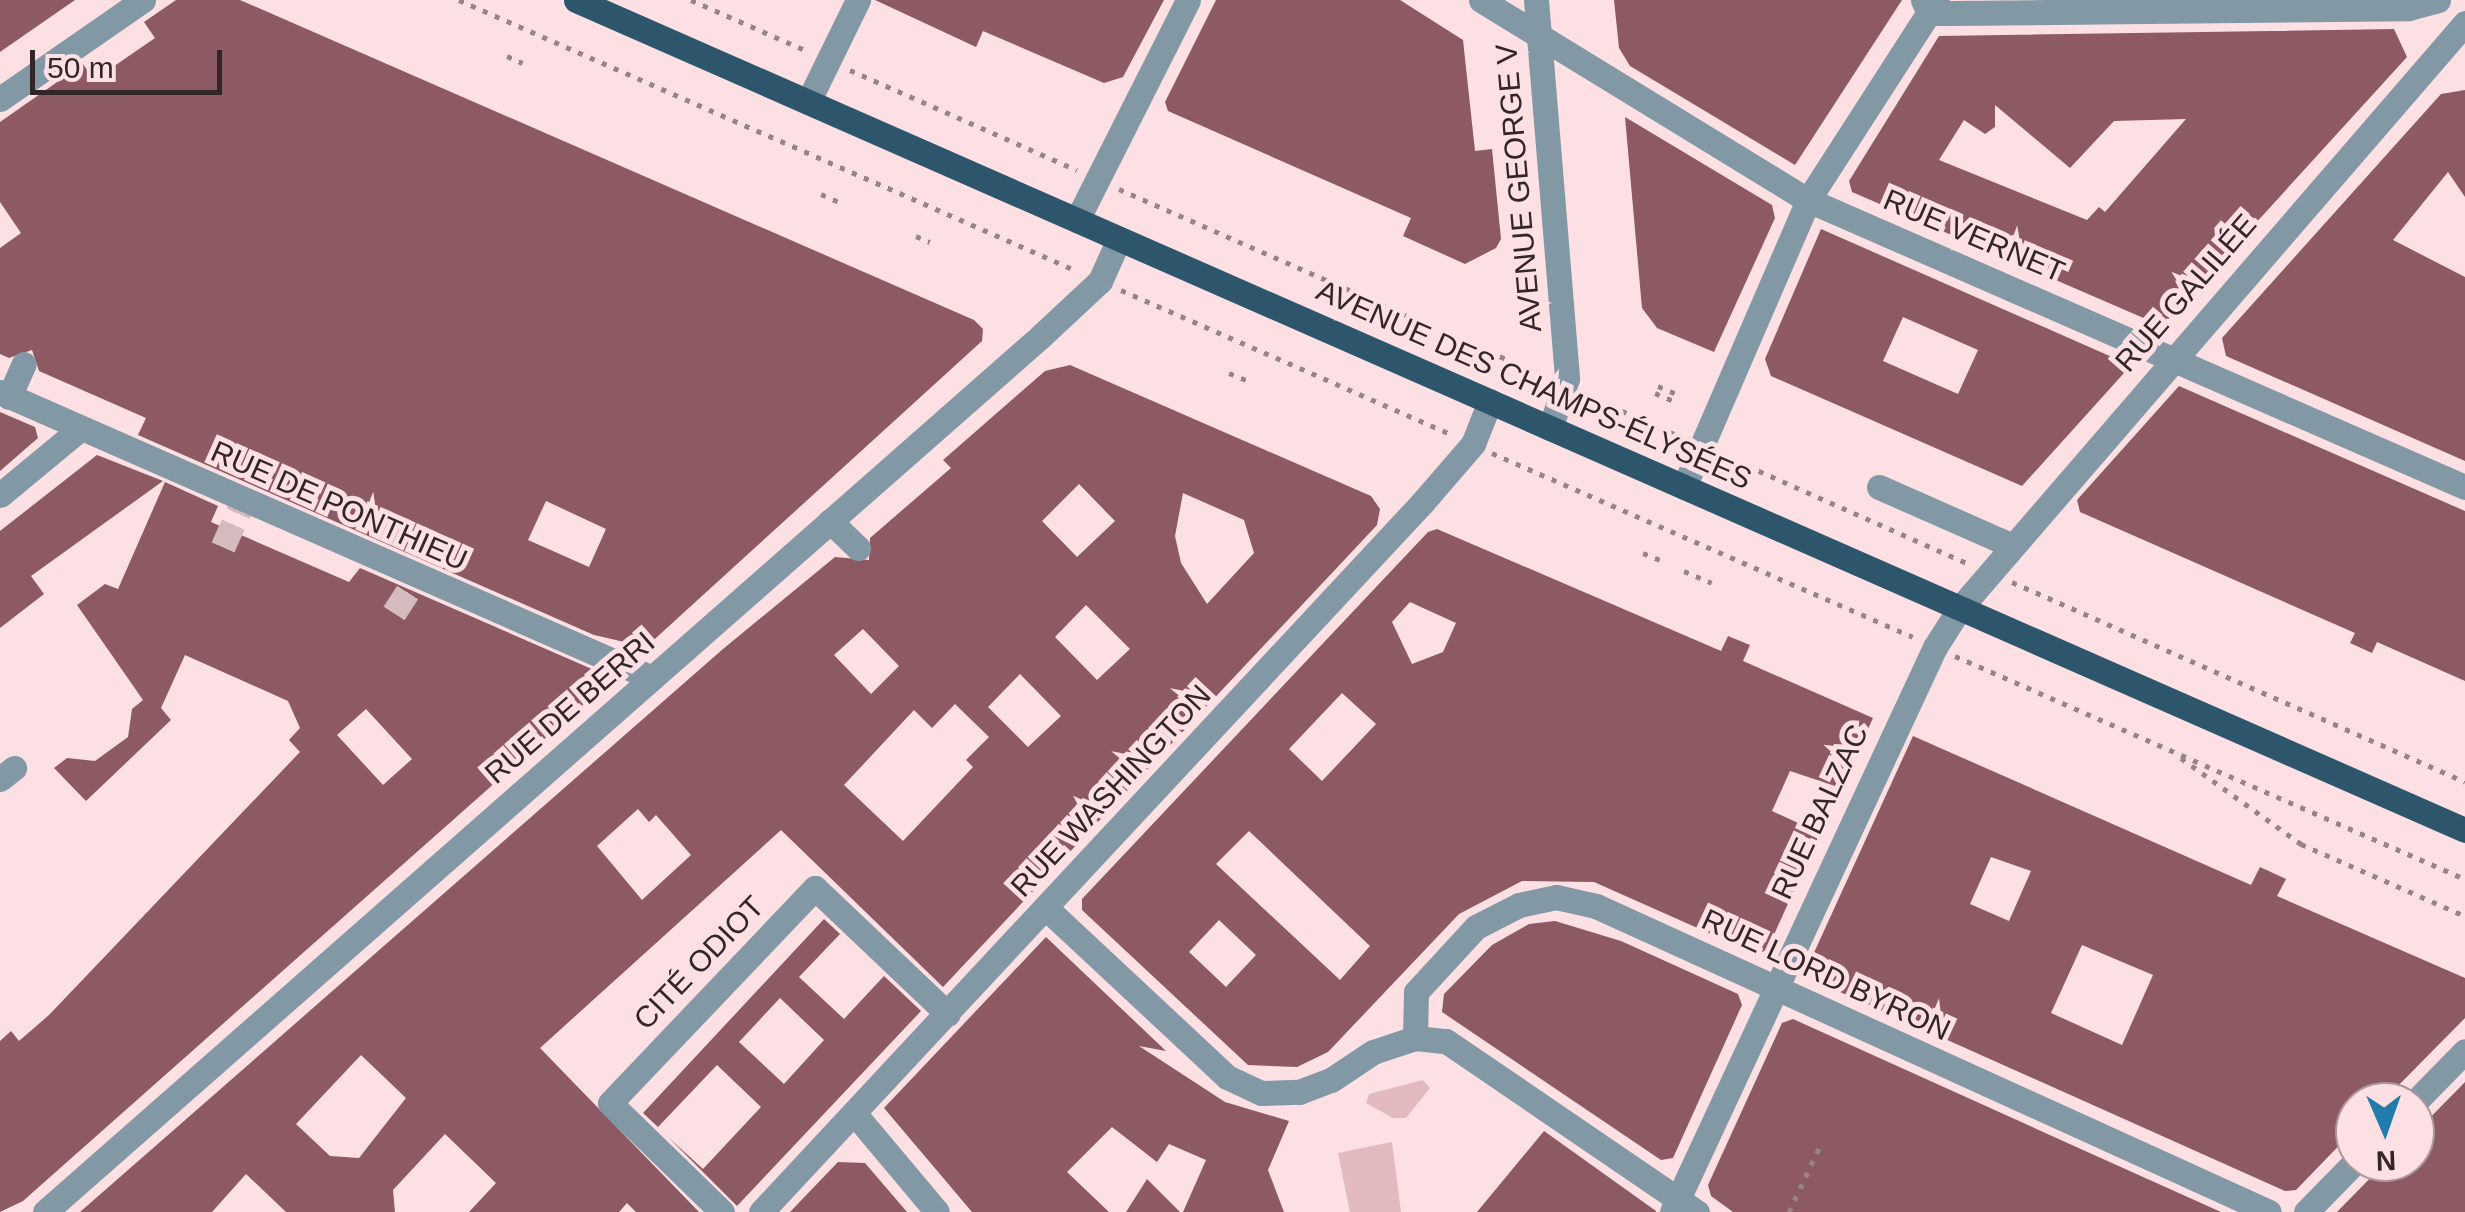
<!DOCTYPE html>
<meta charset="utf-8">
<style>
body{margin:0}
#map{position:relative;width:2465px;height:1212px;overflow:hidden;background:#fce0e4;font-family:Helvetica,sans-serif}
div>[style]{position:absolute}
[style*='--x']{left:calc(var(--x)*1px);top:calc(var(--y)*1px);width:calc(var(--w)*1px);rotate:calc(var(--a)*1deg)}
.green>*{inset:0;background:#e2b9bf}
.building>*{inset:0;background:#8d5963}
.minor-tunnel>*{height:25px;margin-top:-12.5px;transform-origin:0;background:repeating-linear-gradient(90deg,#d4bbbe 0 25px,transparent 0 37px)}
.path>*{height:5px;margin-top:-2.5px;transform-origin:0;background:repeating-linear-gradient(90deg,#988386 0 5px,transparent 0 13px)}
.minor>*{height:25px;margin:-12.5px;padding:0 12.5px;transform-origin:12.5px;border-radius:12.5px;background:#8298a5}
.major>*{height:25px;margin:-12.5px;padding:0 12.5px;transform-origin:12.5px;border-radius:12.5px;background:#2d566d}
span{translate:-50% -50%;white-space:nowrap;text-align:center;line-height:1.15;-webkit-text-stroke:10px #fce0e4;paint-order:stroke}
.street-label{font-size:30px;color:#332628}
.north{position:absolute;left:2335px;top:1082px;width:100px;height:100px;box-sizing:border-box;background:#fce0e4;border:2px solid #ac9699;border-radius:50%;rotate:178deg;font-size:28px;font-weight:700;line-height:40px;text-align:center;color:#332628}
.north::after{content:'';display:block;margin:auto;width:35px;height:45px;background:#207daa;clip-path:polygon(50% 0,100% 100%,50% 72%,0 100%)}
.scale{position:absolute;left:30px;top:50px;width:192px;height:45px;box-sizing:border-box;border:5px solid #332628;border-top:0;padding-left:12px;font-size:30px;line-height:35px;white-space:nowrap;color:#332628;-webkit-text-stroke:8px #fce0e4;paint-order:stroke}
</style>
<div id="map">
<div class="green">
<i style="clip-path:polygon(1423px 1080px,1430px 1088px,1406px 1118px,1393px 1118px,1366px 1103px,1369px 1094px)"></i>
<i style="clip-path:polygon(1392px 1142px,1401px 1212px,1350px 1212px,1338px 1153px)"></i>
</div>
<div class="building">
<i style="clip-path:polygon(0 0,75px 0,0 52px)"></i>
<i style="clip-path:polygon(evenodd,176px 0,240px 0,974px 320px,983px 329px,982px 341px,646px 647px,594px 635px,138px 435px,146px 418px,39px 371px,32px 350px,9px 358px,0 354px,0 248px,21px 233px,0 202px,0 122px,83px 64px,94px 80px,155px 38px,144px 22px,176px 0,546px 501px,606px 529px,589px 567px,528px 540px,546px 501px)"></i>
<i style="clip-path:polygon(875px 0,1164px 0,1123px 77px,1104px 83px,983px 31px,976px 47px)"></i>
<i style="clip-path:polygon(1216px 0,1400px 0,1463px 40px,1475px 151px,1492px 149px,1501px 239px,1496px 248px,1465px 264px,1403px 236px,1411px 218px,1168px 111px,1165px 102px)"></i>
<i style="clip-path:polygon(1614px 0,1902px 0,1795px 165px,1630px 66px,1619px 48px)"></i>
<i style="clip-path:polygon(evenodd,2394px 29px,2407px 57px,2162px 326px,1852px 192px,1849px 181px,1939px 36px,2394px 29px,1995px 105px,2070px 168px,2114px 121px,2186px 119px,2105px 212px,2099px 207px,2087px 220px,1939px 160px,1964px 120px,1985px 134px,1995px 127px,1995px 105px)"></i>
<i style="clip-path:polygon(2465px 90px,2465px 197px,2448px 172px,2393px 240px,2465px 277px,2465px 461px,2226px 356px,2222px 338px,2441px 94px)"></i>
<i style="clip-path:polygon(1625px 117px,1772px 205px,1775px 218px,1714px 352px,1657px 328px,1642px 308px)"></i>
<i style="clip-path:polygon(evenodd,1821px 229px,2121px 361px,2124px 373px,2022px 486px,1771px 376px,1765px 359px,1821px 229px,1903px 317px,1978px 350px,1958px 394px,1883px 361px,1903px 317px)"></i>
<i style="clip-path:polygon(evenodd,1070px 365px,1371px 496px,1380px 509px,1377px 525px,943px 987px,781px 830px,540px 1048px,699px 1212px,636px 1212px,627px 1203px,619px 1212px,469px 1212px,496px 1183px,445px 1134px,393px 1190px,395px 1212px,286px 1212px,246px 1174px,212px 1212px,80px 1212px,723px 649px,835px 557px,869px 560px,870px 538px,951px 468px,943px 460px,1045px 371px,1070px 365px,1079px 484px,1115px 521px,1077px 557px,1042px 521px,1079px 484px,1070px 365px,1183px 493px,1244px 520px,1254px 553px,1207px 604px,1181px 563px,1175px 536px,1183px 493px,1070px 365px,1086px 605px,1130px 649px,1097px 680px,1055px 637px,1086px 605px,1070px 365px,863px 629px,899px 666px,871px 694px,834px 655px,863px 629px,1070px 365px,1020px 674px,1061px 716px,1028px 747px,988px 707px,1020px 674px,1070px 365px,955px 704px,989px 737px,966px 760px,973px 767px,903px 841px,844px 785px,914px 710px,932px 728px,955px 704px,1070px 365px,638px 809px,649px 822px,656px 815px,691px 855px,642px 900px,597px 846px,638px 809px,1070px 365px,361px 1055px,406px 1098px,359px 1158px,330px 1156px,296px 1124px,361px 1055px)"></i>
<i style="clip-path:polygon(2179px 386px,2465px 511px,2465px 681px,2377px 642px,2372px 653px,2350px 643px,2355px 633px,2080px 512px,2077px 500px)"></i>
<i style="clip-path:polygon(0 412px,35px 427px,38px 438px,0 471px)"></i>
<i style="clip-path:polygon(97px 455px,163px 481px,31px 576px,44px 594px,0 628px,0 531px)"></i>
<i style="clip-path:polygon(evenodd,165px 482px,218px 506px,211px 522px,349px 582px,360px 568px,601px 673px,603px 687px,23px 1201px,0 1212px,0 1041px,11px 1031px,19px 1041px,49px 1015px,300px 752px,289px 740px,300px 728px,288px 701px,185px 655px,161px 708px,171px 720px,86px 801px,54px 768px,67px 758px,95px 761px,128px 737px,132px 709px,143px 700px,77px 605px,105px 584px,118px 589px,165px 482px,366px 709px,412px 759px,383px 785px,337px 735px,366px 709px)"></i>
<i style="clip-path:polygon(evenodd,1437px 529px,1721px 651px,1728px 636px,1750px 645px,1743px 661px,1873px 718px,1841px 788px,1790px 771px,1772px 811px,1820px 833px,1767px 950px,1756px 954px,1594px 882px,1522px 881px,1459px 914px,1328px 1052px,1297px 1067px,1248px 1065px,1082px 910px,1082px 899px,1428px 532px,1437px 529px,1410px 602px,1456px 623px,1443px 652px,1412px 664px,1392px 622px,1410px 602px,1437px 529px,1342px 693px,1376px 724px,1322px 781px,1289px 749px,1342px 693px,1437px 529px,1249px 831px,1370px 946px,1340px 980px,1216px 864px,1249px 831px,1437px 529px,1219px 920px,1256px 955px,1226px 987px,1189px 952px,1219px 920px)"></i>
<i style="clip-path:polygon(evenodd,1913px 736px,2251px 885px,2260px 867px,2286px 879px,2277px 896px,2465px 978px,2465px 1018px,2382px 1102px,2355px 1102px,2355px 1129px,2296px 1190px,2285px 1191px,1811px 979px,1807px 968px,1913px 736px,1991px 857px,2031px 871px,2009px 921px,1970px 904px,1991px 857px,1913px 736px,2082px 945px,2153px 975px,2122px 1045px,2051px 1013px,2082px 945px)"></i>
<i style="clip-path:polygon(evenodd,824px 919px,840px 934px,799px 977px,844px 1019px,884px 976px,921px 1011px,737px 1206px,668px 1137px,703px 1169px,761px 1107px,717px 1065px,658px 1127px,643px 1113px,824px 919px,780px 998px,824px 1040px,784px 1084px,739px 1042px,780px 998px)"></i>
<i style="clip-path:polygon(1555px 921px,1621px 941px,1738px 994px,1742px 1005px,1673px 1158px,1661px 1160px,1442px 1012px,1444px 994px,1492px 945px,1529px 924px)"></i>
<i style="clip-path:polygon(1046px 937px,1166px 1051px,1139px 1046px,1225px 1102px,1289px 1121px,1268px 1170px,1284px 1212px,1183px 1212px,1206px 1160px,1169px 1144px,1157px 1162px,1112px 1127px,1067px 1172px,1109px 1212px,972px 1212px,884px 1108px)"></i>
<i style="clip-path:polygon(1793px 1019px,2103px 1159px,2221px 1212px,1733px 1212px,1711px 1196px,1708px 1185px,1782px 1023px)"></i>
<i style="clip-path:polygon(2465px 1082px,2465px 1212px,2337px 1212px,2386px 1162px,2415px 1162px,2415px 1133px)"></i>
<i style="clip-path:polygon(1544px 1131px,1656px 1211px,1656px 1212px,1477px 1212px)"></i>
<i style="clip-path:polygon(838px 1162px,865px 1163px,907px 1212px,790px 1212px)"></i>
<i style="clip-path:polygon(1147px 1179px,1180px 1212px,1126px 1212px)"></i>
</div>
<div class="minor-tunnel">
<i style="--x:223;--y:547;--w:51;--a:-65.9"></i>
<i style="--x:394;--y:613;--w:44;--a:-57"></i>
</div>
<div class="path">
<i style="--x:459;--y:0;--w:673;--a:23.67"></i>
<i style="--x:691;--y:0;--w:127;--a:23.7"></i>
<i style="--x:507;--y:56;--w:17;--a:24"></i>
<i style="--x:850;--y:70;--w:248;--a:23.8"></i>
<i style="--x:1119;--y:189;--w:464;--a:23.7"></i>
<i style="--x:821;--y:194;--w:22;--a:24"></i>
<i style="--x:916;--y:236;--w:15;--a:23"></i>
<i style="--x:1121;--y:290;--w:359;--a:23.6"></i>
<i style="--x:1229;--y:373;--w:24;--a:22"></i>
<i style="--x:1658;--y:386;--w:23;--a:23"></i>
<i style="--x:1655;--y:393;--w:23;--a:23"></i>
<i style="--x:1586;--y:395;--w:104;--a:23.9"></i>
<i style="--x:1492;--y:453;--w:459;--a:23.6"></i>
<i style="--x:1723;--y:455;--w:269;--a:23.9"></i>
<i style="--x:1643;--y:553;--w:18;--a:22"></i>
<i style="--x:1684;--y:571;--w:30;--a:23"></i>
<i style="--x:2012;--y:582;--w:495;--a:23.8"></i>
<i style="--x:1955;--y:656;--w:557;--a:23.62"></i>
<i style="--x:2181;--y:758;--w:148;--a:35.6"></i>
<i style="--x:2301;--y:844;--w:179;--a:23.7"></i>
<i style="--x:1789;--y:1212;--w:77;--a:-64.8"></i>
</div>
<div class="minor">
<i style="--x:1481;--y:0;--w:383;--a:31.5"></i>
<i style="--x:1808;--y:200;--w:717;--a:23.6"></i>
<i style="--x:1536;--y:0;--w:380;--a:85.3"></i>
<i style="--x:1567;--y:379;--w:52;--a:109.1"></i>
<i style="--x:1923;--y:0;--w:14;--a:65"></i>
<i style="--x:1929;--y:13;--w:23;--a:0"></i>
<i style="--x:1952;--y:13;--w:457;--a:-0.6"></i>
<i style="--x:2409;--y:8;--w:30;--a:-15"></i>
<i style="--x:0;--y:99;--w:174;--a:-34.7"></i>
<i style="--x:808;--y:102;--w:114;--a:-63.9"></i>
<i style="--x:1077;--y:220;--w:246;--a:-63.2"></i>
<i style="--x:0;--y:392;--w:712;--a:23.68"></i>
<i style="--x:9;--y:397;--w:36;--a:-66"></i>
<i style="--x:1684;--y:487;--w:313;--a:-66.6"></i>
<i style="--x:1808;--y:200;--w:238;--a:-57.2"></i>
<i style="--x:1879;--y:487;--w:141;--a:23.8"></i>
<i style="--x:0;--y:495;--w:105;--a:-39.6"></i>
<i style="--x:830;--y:521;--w:39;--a:44"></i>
<i style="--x:0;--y:779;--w:18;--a:-38"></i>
<i style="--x:1047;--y:909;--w:246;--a:43"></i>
<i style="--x:1227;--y:1077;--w:38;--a:25"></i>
<i style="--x:1262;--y:1093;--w:37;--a:-2"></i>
<i style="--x:1299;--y:1092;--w:34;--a:-21"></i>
<i style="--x:1331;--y:1080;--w:50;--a:-33.7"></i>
<i style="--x:1373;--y:1052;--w:44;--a:-18.4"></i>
<i style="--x:1415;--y:1038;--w:31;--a:6"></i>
<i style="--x:1446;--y:1041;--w:304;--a:34.3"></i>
<i style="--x:1415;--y:1038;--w:46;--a:-88.8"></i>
<i style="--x:1416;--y:992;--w:88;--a:-47.3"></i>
<i style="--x:1476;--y:927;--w:48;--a:-27.1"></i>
<i style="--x:1519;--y:905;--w:38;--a:-12"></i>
<i style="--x:1556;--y:897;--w:41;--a:12.7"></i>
<i style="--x:1596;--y:906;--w:739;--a:24.45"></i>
<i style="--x:2415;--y:1102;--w:71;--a:-45.6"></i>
<i style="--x:854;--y:1113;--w:129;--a:50"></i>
<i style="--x:45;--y:1212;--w:1326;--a:-41.33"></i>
<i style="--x:1041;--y:336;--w:81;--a:-43"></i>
<i style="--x:1100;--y:281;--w:46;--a:-65.7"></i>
<i style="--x:722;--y:1212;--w:156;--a:-135.8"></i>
<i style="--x:610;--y:1103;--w:297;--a:-46.4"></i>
<i style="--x:815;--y:888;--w:183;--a:43.5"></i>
<i style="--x:761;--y:1212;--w:969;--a:-47.01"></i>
<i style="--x:1422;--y:503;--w:78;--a:-49.2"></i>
<i style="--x:1473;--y:444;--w:46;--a:-68.4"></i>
<i style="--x:1672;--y:1212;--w:623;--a:-65.04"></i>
<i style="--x:1935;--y:647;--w:46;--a:-57.3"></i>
<i style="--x:1960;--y:608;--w:773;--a:-49.2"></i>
<i style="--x:2306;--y:1212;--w:70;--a:-45.6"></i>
</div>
<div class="major">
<i style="--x:576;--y:0;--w:2063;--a:23.72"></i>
</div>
<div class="street-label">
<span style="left:1519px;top:188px;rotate:-95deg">AVENUE GEORGE V</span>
<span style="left:1974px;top:236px;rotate:23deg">RUE VERNET</span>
<span style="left:2186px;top:293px;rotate:-49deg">RUE GALILÉE</span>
<span style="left:1534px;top:385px;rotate:24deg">AVENUE DES CHAMPS-ÉLYSÉES</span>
<span style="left:339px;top:506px;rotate:24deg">RUE DE PONTHIEU</span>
<span style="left:570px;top:708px;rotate:-41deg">RUE DE BERRI</span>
<span style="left:1111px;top:791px;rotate:-47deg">RUE WASHINGTON</span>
<span style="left:1820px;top:812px;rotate:-65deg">RUE BALZAC</span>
<span style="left:699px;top:963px;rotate:-46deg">CITÉ ODIOT</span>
<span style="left:1826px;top:975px;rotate:25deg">RUE LORD BYRON</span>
</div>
<div class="north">N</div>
<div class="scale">50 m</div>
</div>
